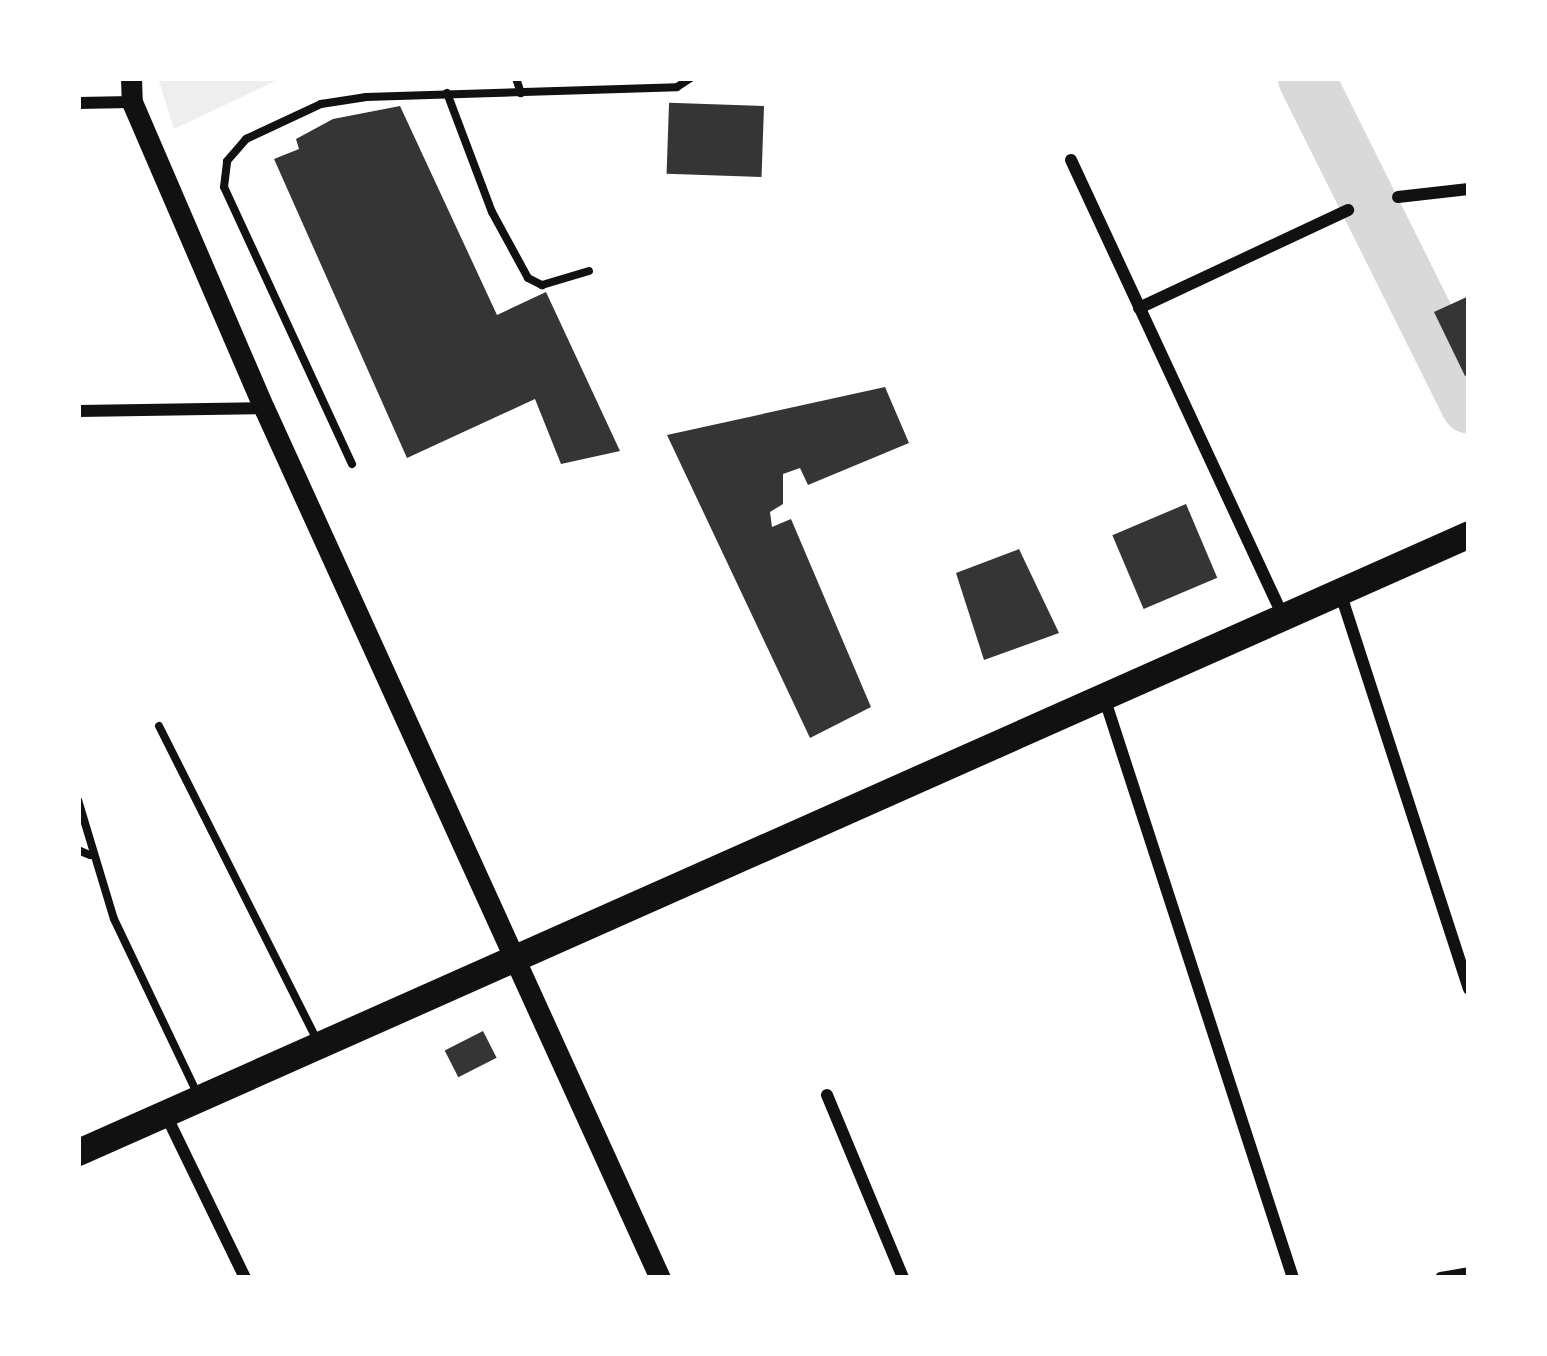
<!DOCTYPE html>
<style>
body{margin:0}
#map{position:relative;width:1547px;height:1356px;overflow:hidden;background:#fff;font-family:Mulish,sans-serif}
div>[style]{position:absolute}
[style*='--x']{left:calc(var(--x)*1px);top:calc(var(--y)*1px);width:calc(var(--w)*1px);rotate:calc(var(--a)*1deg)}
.green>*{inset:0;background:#eee}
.river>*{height:57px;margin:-28.5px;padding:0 28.5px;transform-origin:28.5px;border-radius:28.5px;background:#d9d9d9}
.building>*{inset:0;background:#353535;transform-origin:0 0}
.service>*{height:8px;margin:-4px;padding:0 4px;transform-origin:4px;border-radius:4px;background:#111}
.minor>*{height:12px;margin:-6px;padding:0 6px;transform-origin:6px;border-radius:6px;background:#111}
.tertiary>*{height:21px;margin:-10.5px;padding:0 10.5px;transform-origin:10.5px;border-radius:10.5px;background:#111}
.primary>*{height:27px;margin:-13.5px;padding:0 13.5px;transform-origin:13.5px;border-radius:13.5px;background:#111}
span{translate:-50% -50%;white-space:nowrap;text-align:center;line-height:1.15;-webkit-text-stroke:12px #fff;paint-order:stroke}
.frame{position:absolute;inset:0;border:81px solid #fff;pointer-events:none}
</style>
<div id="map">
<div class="green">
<i style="clip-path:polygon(158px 78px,282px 78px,174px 129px)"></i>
</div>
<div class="river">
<i style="--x:1306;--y:78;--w:365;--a:63.5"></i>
</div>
<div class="building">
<i style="clip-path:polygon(400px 106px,497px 315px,546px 292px,620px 451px,561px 464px,535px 399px,407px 458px,274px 159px,299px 149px,296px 139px,333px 119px)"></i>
<i style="left:764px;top:106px;width:71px;height:95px;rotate:92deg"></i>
<i style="clip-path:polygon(1469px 296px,1469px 374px,1465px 376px,1434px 312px)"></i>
<i style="clip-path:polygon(885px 387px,909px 443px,808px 485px,800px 468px,783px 474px,783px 504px,770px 512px,772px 527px,791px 519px,871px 707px,810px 738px,667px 435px)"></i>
<i style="left:1186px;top:504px;width:80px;height:80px;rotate:67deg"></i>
<i style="clip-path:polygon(1019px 549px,1059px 633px,984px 660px,956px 573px)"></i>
<i style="left:483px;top:1031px;width:30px;height:43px;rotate:63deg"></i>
</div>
<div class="service">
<i style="--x:516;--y:78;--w:16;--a:72"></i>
<i style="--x:447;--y:93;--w:127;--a:69.3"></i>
<i style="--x:492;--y:212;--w:75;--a:61.4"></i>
<i style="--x:528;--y:278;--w:16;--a:27"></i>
<i style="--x:542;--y:285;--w:49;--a:-16.6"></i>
<i style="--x:352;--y:464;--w:305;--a:-114.8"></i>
<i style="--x:224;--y:187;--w:26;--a:-83"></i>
<i style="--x:227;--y:161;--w:29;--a:-49"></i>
<i style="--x:246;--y:139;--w:83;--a:-25"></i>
<i style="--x:321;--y:104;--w:46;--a:-8.8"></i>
<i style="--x:366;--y:97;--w:311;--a:-1.8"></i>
<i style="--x:677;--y:87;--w:17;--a:-33"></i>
<i style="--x:159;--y:726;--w:349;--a:63.3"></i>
<i style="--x:78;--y:800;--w:124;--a:73.2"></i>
<i style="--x:114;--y:919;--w:191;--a:64.5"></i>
<i style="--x:78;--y:850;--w:13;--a:23"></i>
</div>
<div class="minor">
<i style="--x:78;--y:103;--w:54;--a:-1.1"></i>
<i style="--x:1071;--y:160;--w:503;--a:65.07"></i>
<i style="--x:1398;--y:197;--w:71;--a:-6.4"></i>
<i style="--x:1139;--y:308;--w:231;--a:-25.1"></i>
<i style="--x:78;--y:411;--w:186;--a:-0.9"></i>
<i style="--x:1340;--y:592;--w:417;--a:72"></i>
<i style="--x:1104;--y:697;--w:611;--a:71.98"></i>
<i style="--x:827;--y:1095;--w:198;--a:67.4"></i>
<i style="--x:165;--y:1113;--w:183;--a:64.1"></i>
<i style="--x:1441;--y:1278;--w:28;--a:-10"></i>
</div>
<div class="tertiary">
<i style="--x:131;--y:78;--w:24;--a:88"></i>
<i style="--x:132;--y:102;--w:333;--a:66.7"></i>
<i style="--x:264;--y:408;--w:956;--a:65.53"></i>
</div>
<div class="primary">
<i style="--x:78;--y:1152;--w:1522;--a:-23.95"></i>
</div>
<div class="frame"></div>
</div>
